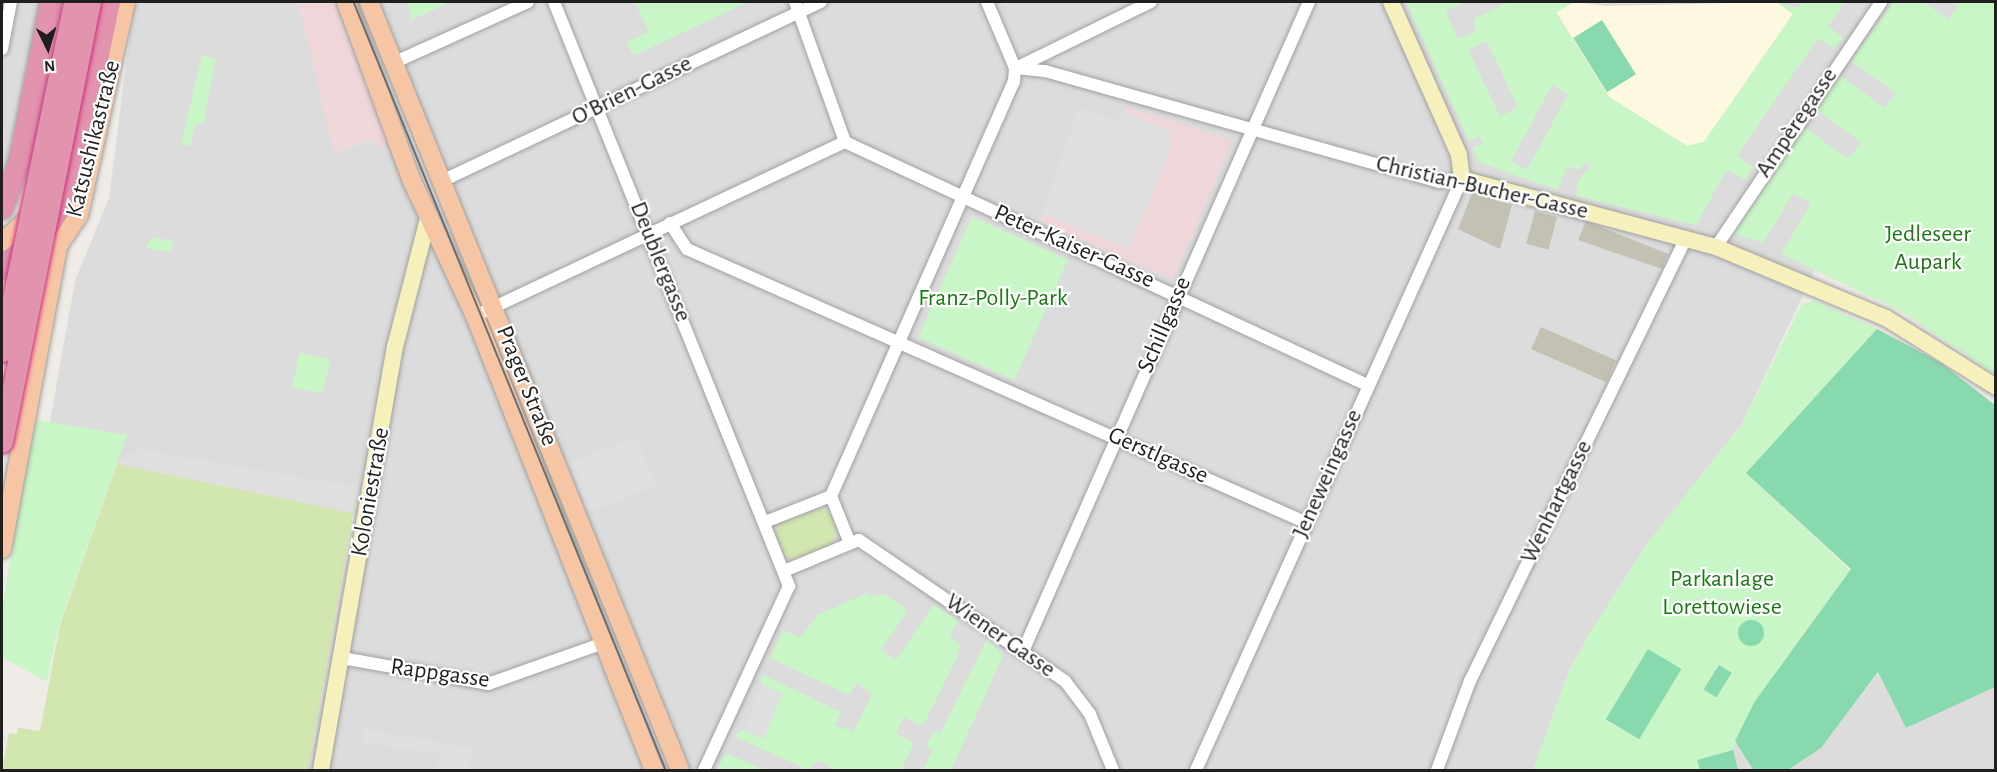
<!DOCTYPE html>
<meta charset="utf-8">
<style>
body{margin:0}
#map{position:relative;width:1997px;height:772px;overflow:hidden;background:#efebe6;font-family:"Alegreya Sans",sans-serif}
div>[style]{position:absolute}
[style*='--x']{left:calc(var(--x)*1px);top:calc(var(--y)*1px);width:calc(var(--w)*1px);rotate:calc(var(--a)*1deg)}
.residential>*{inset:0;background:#dddcdc}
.commercial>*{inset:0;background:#efd6d9}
.education>*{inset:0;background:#fdf9e1}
.construction>*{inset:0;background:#c3c1b2;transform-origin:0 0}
.grass>*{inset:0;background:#d2e6af}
.park>*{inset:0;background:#c9f6c6;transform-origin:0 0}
.pitch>*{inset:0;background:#89d9ae;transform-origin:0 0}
.round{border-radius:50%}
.parking>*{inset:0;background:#dfdfdf;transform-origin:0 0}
.roads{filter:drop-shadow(0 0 2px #a0a0a0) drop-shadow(0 0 2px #a0a0a0)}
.street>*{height:12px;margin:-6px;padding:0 6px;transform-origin:6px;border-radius:6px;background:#fff}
.secondary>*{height:16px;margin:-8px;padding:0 8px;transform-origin:8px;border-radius:8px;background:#f6f0bd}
.primary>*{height:18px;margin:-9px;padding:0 9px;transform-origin:9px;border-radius:9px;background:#f6c6a4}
.highway>*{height:21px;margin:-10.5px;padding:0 10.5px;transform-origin:10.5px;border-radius:10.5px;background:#e293ad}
.tram>*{height:1.5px;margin:-0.75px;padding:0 0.75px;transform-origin:0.75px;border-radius:0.75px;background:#6d6d6d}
.bridges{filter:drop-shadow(0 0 2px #d0307f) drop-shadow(0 0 2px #d0307f)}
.highway-bridge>*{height:21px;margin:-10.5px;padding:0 10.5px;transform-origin:10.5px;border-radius:10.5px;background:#e293ad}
span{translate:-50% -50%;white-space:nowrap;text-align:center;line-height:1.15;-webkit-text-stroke:4.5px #fff;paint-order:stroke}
.street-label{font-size:24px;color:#1f1f1f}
.park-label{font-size:24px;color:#197812}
.frame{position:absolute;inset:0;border:3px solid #1f1f1f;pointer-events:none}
.north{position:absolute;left:18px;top:18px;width:60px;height:60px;-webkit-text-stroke:4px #fff;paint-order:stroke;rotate:175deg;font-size:16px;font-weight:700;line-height:24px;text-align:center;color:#1f1f1f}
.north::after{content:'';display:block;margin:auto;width:21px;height:27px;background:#1f1f1f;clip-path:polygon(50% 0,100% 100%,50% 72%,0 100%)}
</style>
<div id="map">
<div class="residential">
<i style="clip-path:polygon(2px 2px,40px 2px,2px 187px)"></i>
<i style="clip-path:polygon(evenodd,134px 2px,298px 2px,335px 153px,372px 138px,389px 143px,333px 2px,1989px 2px,1814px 272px,1742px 424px,1647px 544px,1590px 633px,1569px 671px,1533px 770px,308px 770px,354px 514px,139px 449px,117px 464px,46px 444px,75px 281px,109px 198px,134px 2px,1079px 108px,1117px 122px,1041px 222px,1043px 214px,1079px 108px)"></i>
<i style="clip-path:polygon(1879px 672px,1906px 728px,1995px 687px,1995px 770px,1788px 770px,1821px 748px)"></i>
<i style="clip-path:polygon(1735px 741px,1752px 770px,1700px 770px,1697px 760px,1732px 751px)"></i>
</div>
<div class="commercial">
<i style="clip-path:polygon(298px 2px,333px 2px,389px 143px,376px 148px,371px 138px,334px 153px)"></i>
<i style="clip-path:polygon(1126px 107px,1232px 140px,1173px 280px,1041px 222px,1079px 108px,1117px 122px)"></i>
</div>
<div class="education">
<i style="clip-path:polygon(1574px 2px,1606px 6px,1777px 2px,1793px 14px,1704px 142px,1687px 146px,1609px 97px,1556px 12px)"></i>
</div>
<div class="construction">
<i style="clip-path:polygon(1472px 193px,1512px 205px,1500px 249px,1458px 229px)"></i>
<i style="left:1535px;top:211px;width:23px;height:34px;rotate:15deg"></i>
<i style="clip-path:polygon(1586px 221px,1668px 254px,1662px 269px,1578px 240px)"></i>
<i style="left:1541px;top:327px;width:82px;height:24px;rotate:24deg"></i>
</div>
<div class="grass">
<i style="clip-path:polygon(138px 449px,358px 487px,308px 770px,2px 770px,9px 733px,17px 734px,18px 728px,40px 731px,60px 625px,117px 464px)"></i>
<i style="clip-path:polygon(825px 507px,838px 526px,832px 544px,795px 560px,786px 557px,776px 533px,780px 523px)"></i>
</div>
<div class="park">
<i style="clip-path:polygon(408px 2px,450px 2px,411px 20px)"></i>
<i style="clip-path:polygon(635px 2px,748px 2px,633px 56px,627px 42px,649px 32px)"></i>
<i style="clip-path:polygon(evenodd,1406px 2px,1465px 2px,1445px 11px,1458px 39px,1476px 31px,1474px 19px,1510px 2px,1574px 2px,1556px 13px,1609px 97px,1687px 146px,1704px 142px,1793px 14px,1777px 2px,1797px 8px,1802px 2px,1845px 2px,1828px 26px,1843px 38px,1834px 48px,1818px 38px,1737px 156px,1753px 167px,1745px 180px,1727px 169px,1696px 225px,1576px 196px,1578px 181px,1591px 165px,1585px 162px,1580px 170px,1567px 166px,1558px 190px,1479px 162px,1473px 148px,1483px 143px,1479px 136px,1469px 141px,1406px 2px,1487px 41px,1518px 108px,1500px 116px,1468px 50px,1487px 41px,1406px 2px,1552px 85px,1568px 94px,1527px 170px,1511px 161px,1552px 85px)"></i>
<i style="clip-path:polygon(1894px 2px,1923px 2px,1949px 19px,1959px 6px,1953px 2px,1995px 2px,1995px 374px,1899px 310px,1781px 254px,1811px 204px,1793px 193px,1763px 243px,1729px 232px,1803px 126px,1848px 159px,1861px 142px,1815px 109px,1840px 76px,1885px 108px,1896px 93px,1851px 61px)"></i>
<i style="clip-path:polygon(202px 56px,216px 58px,203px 125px,196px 123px,190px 146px,181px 145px)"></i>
<i style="left:972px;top:217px;width:105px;height:132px;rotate:24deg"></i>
<i style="clip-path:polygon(152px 237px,173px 241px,171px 252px,146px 248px)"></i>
<i style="clip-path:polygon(1815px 301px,1877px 329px,1746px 473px,1850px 570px,1755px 701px,1733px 750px,1697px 760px,1700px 770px,1533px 770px,1569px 671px,1590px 633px,1647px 544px,1742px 424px,1802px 304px)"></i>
<i style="left:300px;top:353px;width:31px;height:35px;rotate:13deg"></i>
<i style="clip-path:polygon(33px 419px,127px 435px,58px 628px,47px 682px,2px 657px,2px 611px)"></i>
<i style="clip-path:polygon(868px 593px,870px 597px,884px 594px,908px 610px,881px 650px,896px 660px,934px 604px,958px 621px,949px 636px,960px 645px,957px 657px,923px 726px,904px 717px,896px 733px,914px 743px,901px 770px,836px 770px,818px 760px,808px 770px,734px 736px,742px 730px,761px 738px,782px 694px,762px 685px,761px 674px,841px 712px,835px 725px,853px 732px,872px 694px,857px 683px,849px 695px,770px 658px,783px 630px,800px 638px,817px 615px)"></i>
<i style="clip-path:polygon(987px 639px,1003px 656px,951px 770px,923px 770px,933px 750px,926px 747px,933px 732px,940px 734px)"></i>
<i style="clip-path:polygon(726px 753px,764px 770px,716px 770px)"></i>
</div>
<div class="pitch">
<i style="left:1602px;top:20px;width:64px;height:34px;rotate:58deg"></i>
<i style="clip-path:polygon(1877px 329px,1941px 363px,1995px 405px,1995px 687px,1906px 728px,1878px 672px,1821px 748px,1788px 770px,1753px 770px,1735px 741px,1755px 701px,1851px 569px,1746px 473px)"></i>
<i class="round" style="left:1738px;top:620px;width:26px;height:26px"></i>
<i style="left:1648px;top:649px;width:39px;height:82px;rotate:31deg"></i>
<i style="left:1719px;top:665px;width:15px;height:29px;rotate:32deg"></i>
<i style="clip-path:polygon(1733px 750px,1738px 770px,1700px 770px,1697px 760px)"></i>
</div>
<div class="parking">
<i style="clip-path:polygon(1079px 108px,1117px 122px,1124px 111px,1171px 132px,1169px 155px,1128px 249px,1043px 214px)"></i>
<i style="left:637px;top:437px;width:53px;height:73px;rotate:69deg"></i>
<i style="clip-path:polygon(138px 449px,358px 487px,352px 513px,117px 464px)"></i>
<i style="left:762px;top:685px;width:22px;height:49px;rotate:22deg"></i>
<i style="clip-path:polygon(364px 729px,473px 748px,469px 770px,437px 770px,440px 754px,362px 742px)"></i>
</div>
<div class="roads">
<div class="street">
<i style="--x:554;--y:2;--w:630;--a:68.08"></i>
<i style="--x:789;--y:586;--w:203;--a:114.8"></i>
<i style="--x:795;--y:2;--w:149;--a:70.3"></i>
<i style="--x:2;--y:49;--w:48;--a:-79.2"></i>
<i style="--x:393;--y:63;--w:148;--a:-24.3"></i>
<i style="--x:1015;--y:68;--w:30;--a:6"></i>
<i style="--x:1045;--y:71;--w:409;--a:15.7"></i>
<i style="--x:1439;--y:182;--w:23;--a:-7"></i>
<i style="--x:1016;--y:68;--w:150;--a:-26.1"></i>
<i style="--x:845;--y:142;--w:576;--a:24.96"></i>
<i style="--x:444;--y:180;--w:417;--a:-25.3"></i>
<i style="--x:670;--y:223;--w:31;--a:57"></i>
<i style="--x:687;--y:249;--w:678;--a:23.84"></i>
<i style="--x:1716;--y:247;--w:295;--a:-56"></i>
<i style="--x:475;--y:316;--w:409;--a:-25.2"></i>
<i style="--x:831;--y:496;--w:453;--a:-66.2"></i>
<i style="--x:1014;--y:82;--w:14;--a:-86"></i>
<i style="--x:1015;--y:68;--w:72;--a:-113"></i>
<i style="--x:831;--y:496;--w:48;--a:68.2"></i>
<i style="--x:765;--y:522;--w:71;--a:-21.5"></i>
<i style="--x:784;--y:571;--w:81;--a:-22.5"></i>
<i style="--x:859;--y:540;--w:250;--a:34.4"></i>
<i style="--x:1065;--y:681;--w:41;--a:52.9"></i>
<i style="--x:1090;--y:714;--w:61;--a:67.7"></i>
<i style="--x:1024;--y:649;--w:707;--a:-66.23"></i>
<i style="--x:342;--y:658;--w:148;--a:10.1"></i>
<i style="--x:488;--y:684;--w:123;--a:-19.5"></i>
<i style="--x:1196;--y:770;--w:648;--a:-65.77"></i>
<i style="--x:1437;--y:770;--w:95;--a:-69.7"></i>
<i style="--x:1470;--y:681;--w:493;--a:-64"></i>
</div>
<div class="secondary">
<i style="--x:1391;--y:2;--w:167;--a:66"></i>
<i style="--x:1459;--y:155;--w:24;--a:83"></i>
<i style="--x:1462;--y:179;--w:263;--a:15"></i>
<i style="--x:1716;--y:247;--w:184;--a:22.7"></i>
<i style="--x:1886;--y:318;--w:130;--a:32.1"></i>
<i style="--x:321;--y:770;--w:429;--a:-80.1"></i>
<i style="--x:395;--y:347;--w:136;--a:-75.6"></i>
</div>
<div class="primary">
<i style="--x:346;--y:2;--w:191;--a:69.8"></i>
<i style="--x:412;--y:181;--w:149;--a:65"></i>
<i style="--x:475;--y:316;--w:488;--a:68.5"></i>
<i style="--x:369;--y:2;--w:829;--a:67.95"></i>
<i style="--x:2;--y:242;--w:40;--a:-41"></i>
<i style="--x:30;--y:263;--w:33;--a:-31"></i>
<i style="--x:58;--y:246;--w:37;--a:-56"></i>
<i style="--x:79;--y:215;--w:218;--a:-77.6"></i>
<i style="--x:2;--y:549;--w:308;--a:-79.5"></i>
</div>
<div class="highway">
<i style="--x:2;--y:208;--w:51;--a:-70.5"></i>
<i style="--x:19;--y:160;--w:161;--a:-78.9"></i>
<i style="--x:2;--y:268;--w:57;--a:-40.7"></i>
<i style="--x:45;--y:231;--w:50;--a:-59.8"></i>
<i style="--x:70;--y:188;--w:190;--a:-78.2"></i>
</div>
</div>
<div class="tram">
<i style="--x:354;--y:2;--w:829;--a:67.89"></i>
</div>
<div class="bridges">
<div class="highway-bridge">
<i style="--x:2;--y:351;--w:356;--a:-78.3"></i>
<i style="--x:2;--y:442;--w:449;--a:-78.7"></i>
</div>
</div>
<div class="street-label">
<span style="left:632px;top:91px;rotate:-26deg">O'Brien-Gasse</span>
<span style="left:1797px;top:123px;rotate:-56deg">Ampèregasse</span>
<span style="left:94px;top:139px;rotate:-76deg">Katsushikastraße</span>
<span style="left:1482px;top:188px;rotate:13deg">Christian-Bucher-Gasse</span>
<span style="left:1074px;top:247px;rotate:24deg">Peter-Kaiser-Gasse</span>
<span style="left:660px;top:262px;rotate:68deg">Deublergasse</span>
<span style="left:1165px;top:325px;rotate:-67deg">Schillgasse</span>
<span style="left:526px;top:386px;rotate:68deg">Prager Straße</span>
<span style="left:1158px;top:456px;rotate:24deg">Gerstlgasse</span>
<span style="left:1328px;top:474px;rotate:-66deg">Jeneweingasse</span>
<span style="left:371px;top:492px;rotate:-80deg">Koloniestraße</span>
<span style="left:1557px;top:502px;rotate:-64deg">Wenhartgasse</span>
<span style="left:1000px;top:636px;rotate:35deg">Wiener Gasse</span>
<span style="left:440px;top:674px;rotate:8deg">Rappgasse</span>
</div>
<div class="park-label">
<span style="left:1928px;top:249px">Jedleseer<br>Aupark</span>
<span style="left:993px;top:299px">Franz-Polly-Park</span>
<span style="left:1722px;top:594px">Parkanlage<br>Lorettowiese</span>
</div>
<div class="frame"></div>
<div class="north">N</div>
</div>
